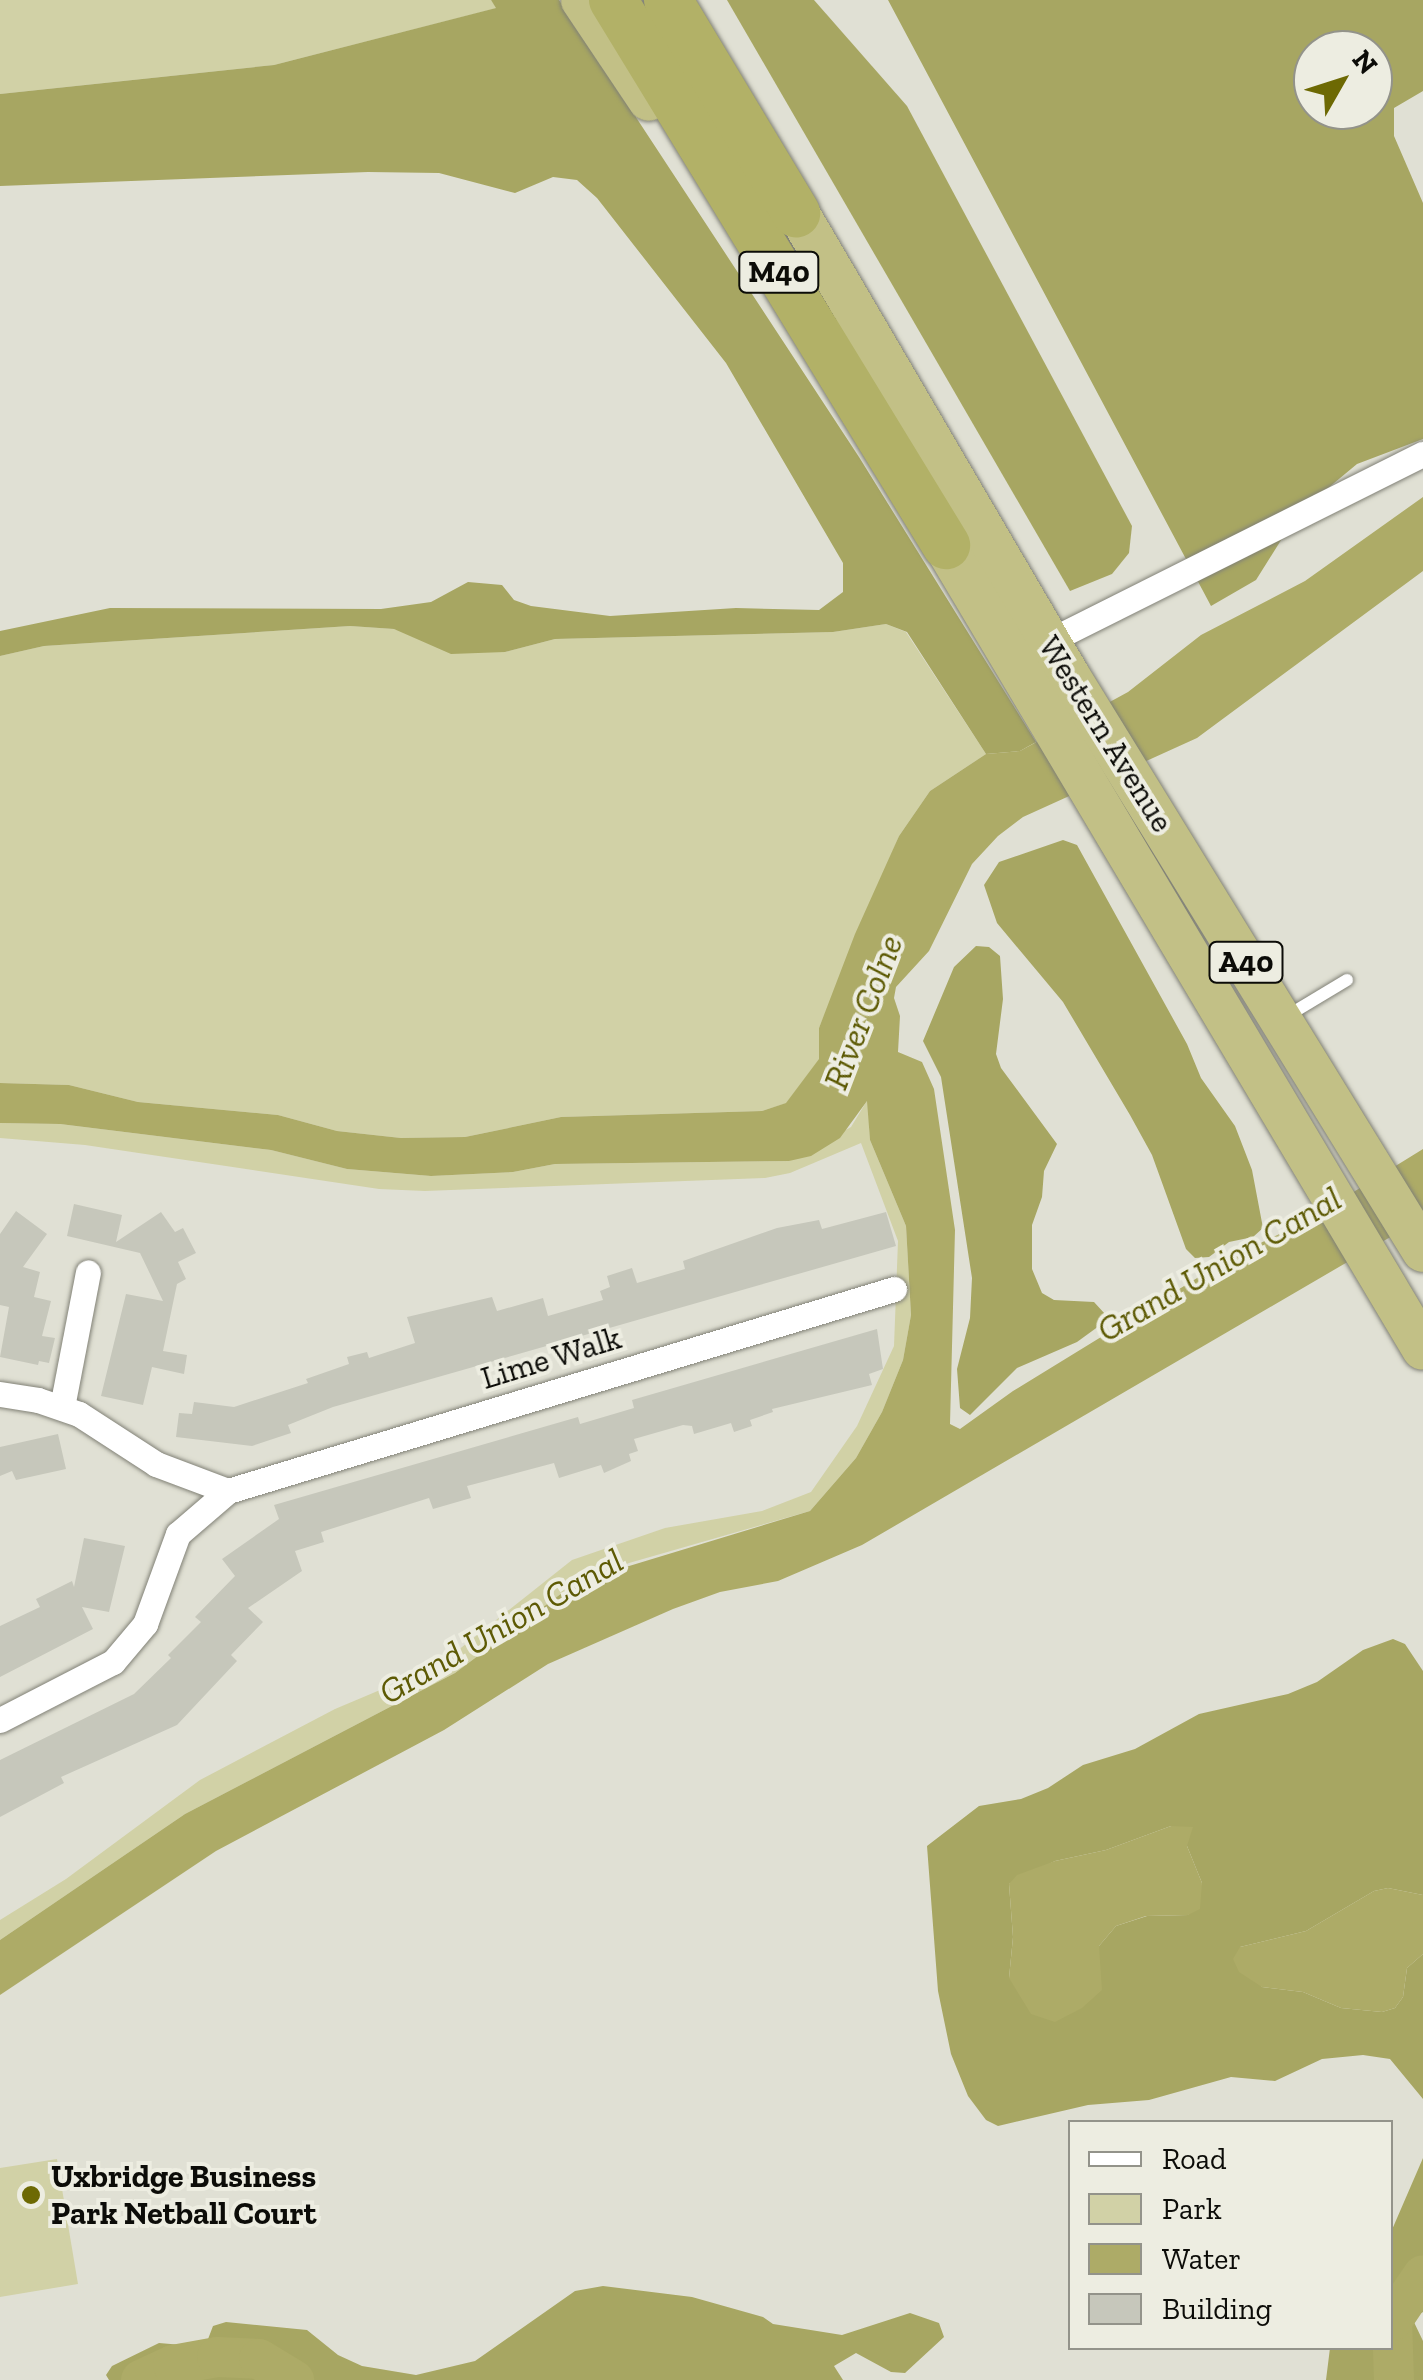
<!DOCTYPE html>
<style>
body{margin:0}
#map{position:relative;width:1423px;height:2380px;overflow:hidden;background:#e0e0d4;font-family:"Zilla Slab",serif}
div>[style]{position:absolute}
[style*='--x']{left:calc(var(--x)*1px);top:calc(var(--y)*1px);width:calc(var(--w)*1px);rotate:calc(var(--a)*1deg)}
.green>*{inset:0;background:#d1d1a6}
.forest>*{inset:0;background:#a7a662}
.water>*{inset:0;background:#adab67}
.river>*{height:40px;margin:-20px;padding:0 20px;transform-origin:20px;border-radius:20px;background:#adab67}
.building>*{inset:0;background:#c6c7bb}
.roads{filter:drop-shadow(0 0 2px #818176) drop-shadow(0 0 2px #818176)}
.service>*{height:12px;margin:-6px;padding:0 6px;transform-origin:6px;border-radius:6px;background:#fff}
.minor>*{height:25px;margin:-12.5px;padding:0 12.5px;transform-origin:12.5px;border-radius:12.5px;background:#fff}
.trunk>*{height:42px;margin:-21px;padding:0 21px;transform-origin:21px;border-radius:21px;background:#c2c086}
.motorway>*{height:48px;margin:-24px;padding:0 24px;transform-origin:24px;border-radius:24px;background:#b2b167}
.dots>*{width:28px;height:28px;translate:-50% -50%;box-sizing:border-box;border:5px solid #edede1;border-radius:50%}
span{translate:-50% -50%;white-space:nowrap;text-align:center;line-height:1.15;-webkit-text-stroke:8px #edede1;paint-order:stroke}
.shield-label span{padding:2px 8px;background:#edede1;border:2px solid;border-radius:8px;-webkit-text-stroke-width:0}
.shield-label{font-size:30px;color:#0c0c08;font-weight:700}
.street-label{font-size:32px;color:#0c0c08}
.poi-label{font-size:32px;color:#0c0c08;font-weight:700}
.left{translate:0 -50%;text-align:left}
.water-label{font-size:35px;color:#5d5a04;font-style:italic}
.legend{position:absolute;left:1068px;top:2120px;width:325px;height:230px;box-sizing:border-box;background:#edede1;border:2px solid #93938a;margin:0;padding:12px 18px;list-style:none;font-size:30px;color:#0c0c08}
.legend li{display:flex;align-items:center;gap:20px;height:50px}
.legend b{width:50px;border:2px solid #93938a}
.north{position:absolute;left:1293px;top:30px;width:100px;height:100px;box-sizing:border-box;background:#edede1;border:2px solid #93938a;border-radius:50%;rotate:51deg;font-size:28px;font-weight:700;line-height:40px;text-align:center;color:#0c0c08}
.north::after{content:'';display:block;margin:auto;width:35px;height:45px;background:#6d6903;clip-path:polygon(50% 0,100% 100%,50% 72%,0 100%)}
</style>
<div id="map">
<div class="green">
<i style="clip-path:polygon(0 0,491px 0,497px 8px,274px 65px,0 94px)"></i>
<i style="clip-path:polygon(886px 624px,906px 632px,986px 754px,930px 791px,899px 836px,819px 1028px,820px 1059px,787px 1103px,762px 1111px,561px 1117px,465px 1137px,401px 1138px,337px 1131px,278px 1115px,138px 1102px,69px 1085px,0 1083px,0 656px,44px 646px,350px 626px,394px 629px,505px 652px,555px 639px,833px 632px)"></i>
<i style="clip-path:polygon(868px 1099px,870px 1140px,906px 1226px,911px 1315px,903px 1360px,882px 1412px,856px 1458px,810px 1511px,629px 1563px,562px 1593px,455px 1673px,185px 1814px,0 1940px,0 1920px,66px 1879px,200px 1780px,335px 1709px,418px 1674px,457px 1651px,572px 1560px,665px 1528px,762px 1511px,811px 1492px,857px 1426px,894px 1346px,898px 1241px,861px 1143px,790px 1173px,765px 1178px,425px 1191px,379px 1189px,85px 1145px,0 1138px,0 1123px,60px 1124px,271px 1150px,347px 1169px,431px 1176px,513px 1172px,555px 1164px,789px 1161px,851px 1127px)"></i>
<i style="clip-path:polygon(57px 2159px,78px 2284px,0 2297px,0 2168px)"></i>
</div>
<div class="forest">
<i style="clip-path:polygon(491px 0,559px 0,859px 457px,1036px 742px,1020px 751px,986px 754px,907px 632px,886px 624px,833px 632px,555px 639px,505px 652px,451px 654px,394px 629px,350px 626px,44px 646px,0 656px,0 631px,110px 608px,381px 609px,431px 602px,468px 582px,502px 585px,514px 600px,531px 606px,610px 616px,736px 608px,819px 610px,843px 592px,843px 563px,726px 363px,597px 198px,577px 180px,553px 177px,515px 193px,439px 173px,368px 172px,0 186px,0 94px,274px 65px,496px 8px)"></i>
<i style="clip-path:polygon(727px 0,814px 0,907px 106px,1132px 526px,1129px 553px,1112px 574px,1070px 591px)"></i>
<i style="clip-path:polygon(evenodd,888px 0,1423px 0,1423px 91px,1394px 108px,1394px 136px,1423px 203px,1423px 439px,1357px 464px,1298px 513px,1256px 580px,1211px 606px,888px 0,1313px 50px,1373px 50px,1373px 110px,1313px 110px,1313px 50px)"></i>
<i style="clip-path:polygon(1063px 840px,1077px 845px,1187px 1044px,1201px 1078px,1235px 1126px,1252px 1170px,1263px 1228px,1253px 1237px,1229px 1242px,1209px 1257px,1195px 1258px,1186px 1249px,1152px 1155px,1130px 1115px,1063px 1002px,997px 923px,984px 885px,999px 862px)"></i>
<i style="clip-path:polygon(976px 946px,989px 947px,1000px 956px,1003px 999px,996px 1054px,1001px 1068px,1057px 1144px,1044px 1171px,1042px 1197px,1032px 1225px,1032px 1269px,1042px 1293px,1054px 1300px,1094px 1302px,1105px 1314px,1099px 1326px,1077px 1342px,1017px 1368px,970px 1415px,960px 1408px,957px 1369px,970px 1318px,972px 1278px,941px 1077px,923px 1041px,954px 967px)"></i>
<i style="clip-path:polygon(evenodd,1393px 1639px,1405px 1644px,1423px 1671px,1423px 1895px,1388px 1888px,1374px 1891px,1306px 1931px,1240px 1947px,1262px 1987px,1303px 1992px,1341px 2008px,1382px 2012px,1395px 2008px,1403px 1997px,1407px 1968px,1423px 1954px,1423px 2099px,1390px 2059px,1363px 2055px,1322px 2059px,1275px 2081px,1231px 2077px,1149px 2100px,1088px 2105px,998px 2126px,986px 2120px,968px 2096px,951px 2054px,938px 1991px,927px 1846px,979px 1806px,1021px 1799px,1048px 1788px,1083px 1765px,1135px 1749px,1199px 1714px,1288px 1694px,1317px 1682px,1363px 1650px,1393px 1639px,1171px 1826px,1187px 1846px,1202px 1883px,1188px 1915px,1147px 1916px,1116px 1926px,1099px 1946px,1009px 1978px,1013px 1937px,1009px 1884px,1055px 1861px,1106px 1850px,1171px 1826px)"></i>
<i style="clip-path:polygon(1423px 2158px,1423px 2312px,1412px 2318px,1423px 2341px,1423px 2380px,1326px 2380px,1330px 2348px,1390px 2348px,1391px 2232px)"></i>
<i style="clip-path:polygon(603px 2286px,692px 2297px,763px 2317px,773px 2324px,842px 2335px,910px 2313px,939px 2323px,944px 2337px,905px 2373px,891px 2372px,856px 2353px,834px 2366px,843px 2380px,109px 2380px,106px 2375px,112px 2366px,159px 2343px,205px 2347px,213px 2326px,226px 2322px,307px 2330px,338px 2355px,362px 2366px,416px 2375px,475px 2361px,575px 2291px)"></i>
</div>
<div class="water">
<i style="clip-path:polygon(1423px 497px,1423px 571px,1197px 738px,1023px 817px,998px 836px,972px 864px,929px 951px,896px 987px,894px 998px,900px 1016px,898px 1052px,922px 1062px,934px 1089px,955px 1230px,950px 1424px,960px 1429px,1013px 1391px,1233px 1256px,1305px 1222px,1423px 1149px,1423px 1218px,862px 1545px,778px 1581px,720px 1592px,673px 1609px,548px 1664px,444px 1730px,216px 1851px,0 1995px,0 1940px,185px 1814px,455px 1673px,562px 1593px,593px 1577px,810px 1511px,856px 1458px,882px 1412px,903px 1360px,911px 1315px,906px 1226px,870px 1140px,867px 1101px,840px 1138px,811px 1156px,789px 1161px,555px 1164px,513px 1172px,431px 1176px,347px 1169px,271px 1150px,60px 1124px,0 1123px,0 1083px,69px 1085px,138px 1102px,278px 1115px,337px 1131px,401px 1138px,465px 1137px,561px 1117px,762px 1111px,786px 1103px,819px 1059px,819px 1028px,855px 934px,899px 836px,930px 791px,986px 754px,1020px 751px,1128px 692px,1201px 635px,1305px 581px)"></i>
<i style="clip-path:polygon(1171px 1826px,1193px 1827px,1187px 1846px,1202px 1883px,1200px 1909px,1188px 1915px,1146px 1916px,1116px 1926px,1099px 1946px,1102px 1990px,1082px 2008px,1055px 2022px,1031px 2014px,1009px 1978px,1013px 1937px,1009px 1884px,1017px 1875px,1055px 1861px,1106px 1850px)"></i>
<i style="clip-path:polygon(1388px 1888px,1423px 1895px,1423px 1954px,1407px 1968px,1403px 1997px,1395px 2008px,1382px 2012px,1341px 2008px,1303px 1992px,1262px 1987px,1239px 1972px,1233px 1959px,1240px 1947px,1306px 1931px,1374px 1891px)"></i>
</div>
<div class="river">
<i style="--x:141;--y:2380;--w:35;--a:-25"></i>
<i style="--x:173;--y:2365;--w:45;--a:-10.3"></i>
<i style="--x:217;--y:2357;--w:42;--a:2.7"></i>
<i style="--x:259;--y:2359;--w:41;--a:31"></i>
<i style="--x:1394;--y:2380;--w:59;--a:-91.9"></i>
<i style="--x:1392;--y:2321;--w:55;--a:-56"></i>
</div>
<div class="building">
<i style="clip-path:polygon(74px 1204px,122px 1215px,116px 1242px,161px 1212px,175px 1232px,183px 1228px,196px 1253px,178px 1262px,186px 1279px,177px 1284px,163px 1351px,187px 1355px,184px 1374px,152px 1367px,143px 1405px,101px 1396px,126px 1294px,163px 1301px,140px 1253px,67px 1236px)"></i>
<i style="clip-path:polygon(16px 1211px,47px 1234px,23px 1267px,40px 1272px,34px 1297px,51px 1301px,42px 1336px,55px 1338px,49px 1363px,39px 1361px,38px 1365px,0 1357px,9px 1307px,0 1305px,0 1234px)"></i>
<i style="clip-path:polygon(886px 1212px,896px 1246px,333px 1407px,288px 1425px,291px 1433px,252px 1446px,176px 1437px,179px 1413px,192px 1414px,194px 1402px,234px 1407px,308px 1383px,306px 1379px,349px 1364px,347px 1357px,367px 1352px,369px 1358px,415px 1343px,407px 1317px,492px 1297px,497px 1311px,543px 1298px,548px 1316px,603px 1300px,600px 1291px,610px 1287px,607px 1276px,632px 1268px,637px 1283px,685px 1269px,683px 1261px,777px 1228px,819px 1220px,822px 1229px)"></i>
<i style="clip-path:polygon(877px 1329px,883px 1369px,869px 1374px,872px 1385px,772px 1409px,773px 1412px,750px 1420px,752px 1426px,734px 1432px,731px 1423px,694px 1434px,692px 1426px,683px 1425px,634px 1439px,638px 1451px,629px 1454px,631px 1461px,604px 1473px,601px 1465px,559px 1478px,554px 1463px,467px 1486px,471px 1498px,433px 1509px,429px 1498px,321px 1532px,324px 1542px,295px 1551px,302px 1571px,248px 1608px,263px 1622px,231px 1655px,237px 1661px,177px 1725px,61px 1777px,64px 1783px,0 1817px,0 1760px,134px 1694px,171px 1658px,168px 1655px,201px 1622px,195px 1617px,235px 1576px,222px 1559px,279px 1519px,274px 1505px,578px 1417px,580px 1424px,634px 1408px,632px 1400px)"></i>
<i style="clip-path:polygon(58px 1434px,66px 1469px,16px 1480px,12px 1471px,0 1476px,0 1447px)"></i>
<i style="clip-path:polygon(84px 1538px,125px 1546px,109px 1612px,82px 1607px,93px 1629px,0 1677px,0 1626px,40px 1607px,36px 1599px,72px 1581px,74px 1587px)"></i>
</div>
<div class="roads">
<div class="service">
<i style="--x:1287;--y:1016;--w:70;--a:-31"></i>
</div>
<div class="minor">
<i style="--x:1049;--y:641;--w:418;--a:-26.6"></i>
<i style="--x:0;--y:1394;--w:38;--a:9"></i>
<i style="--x:38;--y:1400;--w:43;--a:18.9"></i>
<i style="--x:79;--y:1414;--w:92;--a:33"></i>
<i style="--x:156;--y:1464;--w:77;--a:20.6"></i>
<i style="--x:62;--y:1407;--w:137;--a:-79.1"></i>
<i style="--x:0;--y:1720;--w:127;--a:-27.2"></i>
<i style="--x:113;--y:1662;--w:50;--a:-49.9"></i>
<i style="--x:145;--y:1624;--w:96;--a:-69.9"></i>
<i style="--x:178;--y:1534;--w:66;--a:-40.7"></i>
<i style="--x:228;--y:1491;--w:696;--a:-16.87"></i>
</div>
<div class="trunk">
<i style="--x:582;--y:0;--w:120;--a:56.2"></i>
<i style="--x:780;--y:182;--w:572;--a:59.67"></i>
<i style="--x:1069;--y:676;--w:675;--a:58.38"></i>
<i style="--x:927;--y:516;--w:969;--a:59.23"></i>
</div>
<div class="motorway">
<i style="--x:613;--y:0;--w:639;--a:58.57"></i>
<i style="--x:668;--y:0;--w:249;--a:59"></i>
</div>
</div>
<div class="dots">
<i style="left:31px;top:2195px;background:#6d6903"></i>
</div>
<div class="shield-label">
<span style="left:779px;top:272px">M40</span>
<span style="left:1246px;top:962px">A40</span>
</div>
<div class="street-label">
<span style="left:1106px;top:734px;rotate:58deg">Western Avenue</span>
<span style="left:551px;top:1358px;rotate:-17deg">Lime Walk</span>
</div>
<div class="poi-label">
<span class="left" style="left:51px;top:2195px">Uxbridge Business<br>Park Netball Court</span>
</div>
<div class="water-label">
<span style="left:863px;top:1012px;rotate:-69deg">River Colne</span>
<span style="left:1219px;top:1264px;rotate:-30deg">Grand Union Canal</span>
<span style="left:501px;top:1626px;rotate:-30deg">Grand Union Canal</span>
</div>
<ul class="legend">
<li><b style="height:12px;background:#fff"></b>Road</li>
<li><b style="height:28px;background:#d1d1a6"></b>Park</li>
<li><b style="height:28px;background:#adab67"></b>Water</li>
<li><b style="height:28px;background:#c6c7bb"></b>Building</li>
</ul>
<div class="north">N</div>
</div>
